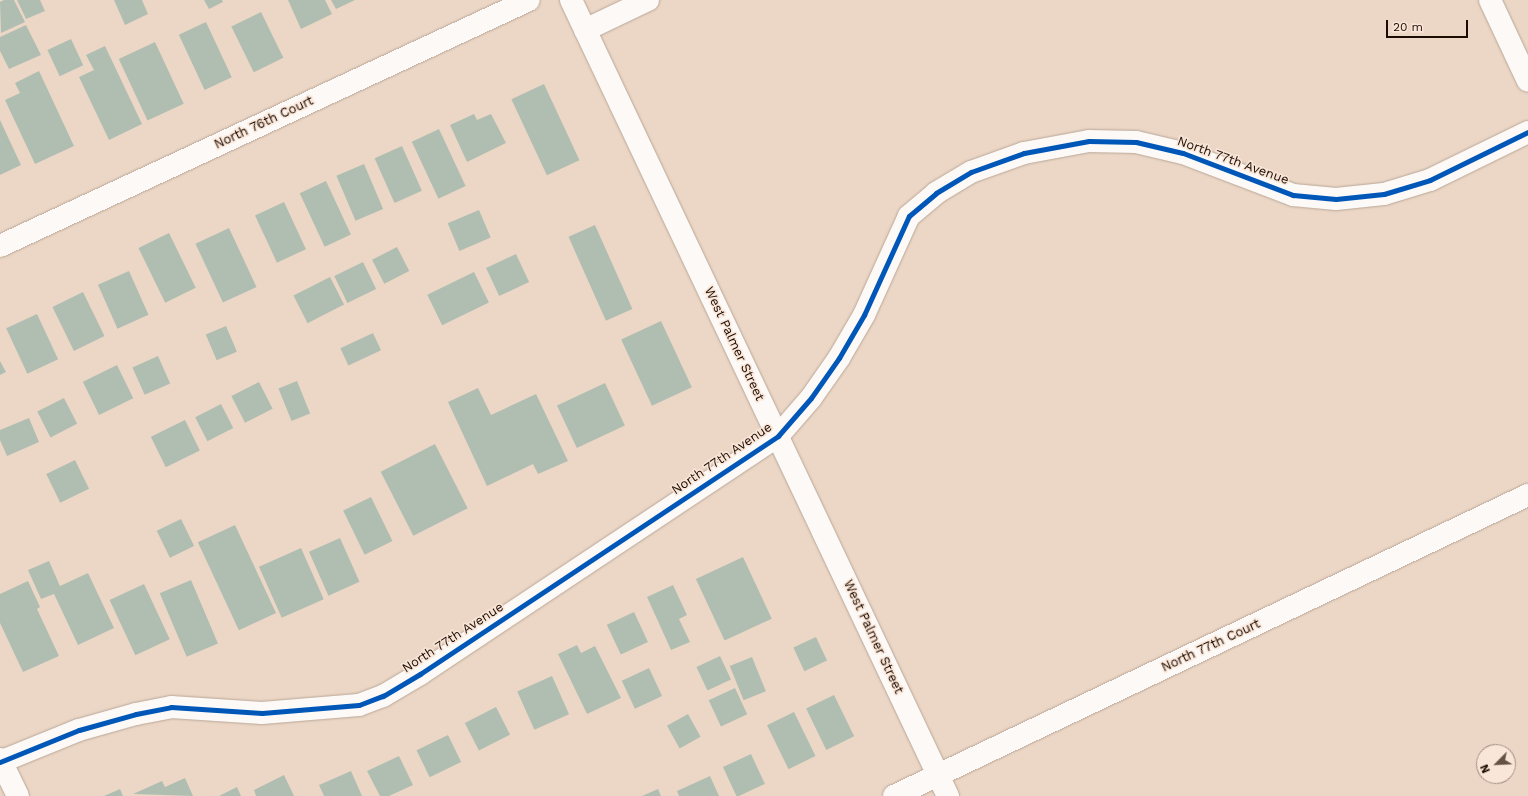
<!DOCTYPE html>
<style>
body{margin:0}
#map{position:relative;width:1528px;height:796px;overflow:hidden;background:#ecd7c6;font-family:"Work Sans",sans-serif}
div>[style]{position:absolute}
[style*='--x']{left:calc(var(--x)*1px);top:calc(var(--y)*1px);width:calc(var(--w)*1px);rotate:calc(var(--a)*1deg)}
.building>*{inset:0;background:#b0beb2;transform-origin:0 0}
.roads{filter:drop-shadow(0 0 1px #b9a799) drop-shadow(0 0 1px #b9a799)}
.minor>*{height:22px;margin:-11px;padding:0 11px;transform-origin:11px;border-radius:11px;background:#fcf9f6}
.cycleway>*{height:5px;margin:-2.5px;padding:0 2.5px;transform-origin:2.5px;border-radius:2.5px;background:#0057b8}
span{translate:-50% -50%;white-space:nowrap;text-align:center;line-height:1.15;-webkit-text-stroke:3px #fae6d8;paint-order:stroke}
.street-label{font-size:13px;color:#1b0b01}
.north{position:absolute;left:1476px;top:744px;width:40px;height:40px;box-sizing:border-box;background:#fae6d8;border:1px solid #a18e82;border-radius:50%;rotate:246deg;font-size:11px;font-weight:700;line-height:16px;text-align:center;color:#1b0b01}
.north::after{content:'';display:block;margin:auto;width:14px;height:18px;background:#645246;clip-path:polygon(50% 0,100% 100%,50% 72%,0 100%)}
.scale{position:absolute;left:1386px;top:20px;width:82px;height:18px;box-sizing:border-box;border:2px solid #1b0b01;border-top:0;padding-left:5px;font-size:12px;line-height:14px;white-space:nowrap;color:#1b0b01;-webkit-text-stroke:3px #fae6d8;paint-order:stroke}
</style>
<div id="map">
<div class="building">
<i style="clip-path:polygon(4px 0,14px 0,25px 22px,1px 33px,0 2px)"></i>
<i style="clip-path:polygon(17px 0,40px 0,45px 11px,26px 19px)"></i>
<i style="clip-path:polygon(114px 0,142px 0,148px 14px,125px 25px)"></i>
<i style="clip-path:polygon(204px 0,222px 0,223px 2px,209px 9px)"></i>
<i style="clip-path:polygon(288px 0,325px 0,332px 14px,301px 29px)"></i>
<i style="clip-path:polygon(331px 0,355px 0,336px 9px)"></i>
<i style="left:261px;top:12px;width:51px;height:33px;rotate:64deg"></i>
<i style="left:206px;top:22px;width:61px;height:30px;rotate:65deg"></i>
<i style="clip-path:polygon(26px 25px,41px 55px,9px 69px,0 51px,0 37px)"></i>
<i style="left:71px;top:39px;width:29px;height:26px;rotate:65deg"></i>
<i style="left:155px;top:42px;width:68px;height:40px;rotate:65deg"></i>
<i style="clip-path:polygon(105px 46px,142px 124px,109px 140px,79px 77px,94px 70px,86px 55px)"></i>
<i style="clip-path:polygon(39px 71px,74px 146px,35px 164px,5px 100px,20px 93px,15px 83px)"></i>
<i style="left:544px;top:84px;width:84px;height:36px;rotate:65deg"></i>
<i style="clip-path:polygon(474px 114px,477px 120px,491px 114px,506px 143px,467px 162px,450px 125px)"></i>
<i style="clip-path:polygon(0 120px,21px 165px,0 175px)"></i>
<i style="left:439px;top:129px;width:63px;height:30px;rotate:65deg"></i>
<i style="left:402px;top:146px;width:49px;height:30px;rotate:66deg"></i>
<i style="left:364px;top:164px;width:49px;height:30px;rotate:67deg"></i>
<i style="left:326px;top:181px;width:59px;height:29px;rotate:65deg"></i>
<i style="left:284px;top:202px;width:52px;height:32px;rotate:65deg"></i>
<i style="left:479px;top:210px;width:30px;height:34px;rotate:67deg"></i>
<i style="left:595px;top:225px;width:92px;height:29px;rotate:66deg"></i>
<i style="left:229px;top:228px;width:65px;height:37px;rotate:65deg"></i>
<i style="left:169px;top:233px;width:61px;height:34px;rotate:64deg"></i>
<i style="left:397px;top:247px;width:27px;height:28px;rotate:63deg"></i>
<i style="left:516px;top:254px;width:31px;height:33px;rotate:65deg"></i>
<i style="left:363px;top:262px;width:30px;height:32px;rotate:64deg"></i>
<i style="left:129px;top:271px;width:48px;height:34px;rotate:66deg"></i>
<i style="left:474px;top:272px;width:34px;height:52px;rotate:64deg"></i>
<i style="left:330px;top:277px;width:31px;height:41px;rotate:63deg"></i>
<i style="left:83px;top:292px;width:49px;height:34px;rotate:64deg"></i>
<i style="left:37px;top:314px;width:50px;height:34px;rotate:65deg"></i>
<i style="left:661px;top:321px;width:73px;height:44px;rotate:65deg"></i>
<i style="left:226px;top:326px;width:28px;height:22px;rotate:67deg"></i>
<i style="left:373px;top:333px;width:19px;height:36px;rotate:65deg"></i>
<i style="left:158px;top:356px;width:30px;height:28px;rotate:66deg"></i>
<i style="clip-path:polygon(0 361px,6px 372px,0 375px)"></i>
<i style="left:117px;top:365px;width:37px;height:38px;rotate:64deg"></i>
<i style="left:297px;top:381px;width:35px;height:20px;rotate:68deg"></i>
<i style="left:259px;top:382px;width:30px;height:31px;rotate:63deg"></i>
<i style="left:605px;top:383px;width:47px;height:53px;rotate:65deg"></i>
<i style="clip-path:polygon(478px 388px,491px 415px,536px 394px,568px 461px,538px 474px,533px 464px,487px 486px,448px 402px)"></i>
<i style="left:64px;top:398px;width:29px;height:30px;rotate:63deg"></i>
<i style="left:221px;top:404px;width:27px;height:29px;rotate:63deg"></i>
<i style="clip-path:polygon(29px 418px,39px 442px,7px 456px,0 440px,0 430px)"></i>
<i style="left:185px;top:420px;width:34px;height:38px;rotate:64deg"></i>
<i style="left:435px;top:444px;width:72px;height:61px;rotate:63deg"></i>
<i style="left:75px;top:460px;width:32px;height:32px;rotate:64deg"></i>
<i style="left:371px;top:497px;width:49px;height:31px;rotate:64deg"></i>
<i style="left:181px;top:519px;width:30px;height:27px;rotate:64deg"></i>
<i style="left:235px;top:525px;width:97px;height:41px;rotate:65deg"></i>
<i style="left:340px;top:538px;width:48px;height:34px;rotate:66deg"></i>
<i style="left:301px;top:548px;width:56px;height:46px;rotate:66deg"></i>
<i style="left:743px;top:557px;width:68px;height:52px;rotate:65deg"></i>
<i style="clip-path:polygon(49px 561px,60px 586px,88px 573px,114px 628px,78px 645px,54px 594px,41px 599px,28px 570px)"></i>
<i style="left:191px;top:580px;width:69px;height:34px;rotate:67deg"></i>
<i style="clip-path:polygon(28px 581px,40px 607px,37px 609px,59px 656px,23px 672px,0 623px,0 594px)"></i>
<i style="left:144px;top:584px;width:61px;height:38px;rotate:65deg"></i>
<i style="clip-path:polygon(673px 585px,687px 615px,679px 619px,690px 642px,671px 650px,647px 597px)"></i>
<i style="left:634px;top:612px;width:33px;height:30px;rotate:65deg"></i>
<i style="left:816px;top:637px;width:26px;height:25px;rotate:65deg"></i>
<i style="clip-path:polygon(577px 645px,581px 653px,595px 646px,621px 698px,587px 714px,558px 654px)"></i>
<i style="left:720px;top:656px;width:26px;height:26px;rotate:65deg"></i>
<i style="left:752px;top:657px;width:37px;height:24px;rotate:68deg"></i>
<i style="left:649px;top:668px;width:31px;height:30px;rotate:65deg"></i>
<i style="left:552px;top:676px;width:42px;height:38px;rotate:66deg"></i>
<i style="left:735px;top:688px;width:29px;height:29px;rotate:65deg"></i>
<i style="left:834px;top:695px;width:46px;height:31px;rotate:64deg"></i>
<i style="left:496px;top:707px;width:31px;height:35px;rotate:63deg"></i>
<i style="left:794px;top:712px;width:49px;height:30px;rotate:64deg"></i>
<i style="left:688px;top:714px;width:26px;height:24px;rotate:61deg"></i>
<i style="left:448px;top:735px;width:30px;height:35px;rotate:64deg"></i>
<i style="left:751px;top:754px;width:33px;height:31px;rotate:65deg"></i>
<i style="clip-path:polygon(399px 756px,413px 785px,389px 796px,380px 796px,367px 771px)"></i>
<i style="clip-path:polygon(351px 771px,362px 796px,324px 796px,319px 785px)"></i>
<i style="clip-path:polygon(284px 775px,294px 796px,256px 796px,254px 790px)"></i>
<i style="clip-path:polygon(710px 776px,719px 796px,679px 796px,677px 791px)"></i>
<i style="clip-path:polygon(185px 778px,193px 796px,133px 794px,162px 781px,165px 787px)"></i>
<i style="clip-path:polygon(237px 787px,241px 796px,219px 796px)"></i>
<i style="clip-path:polygon(120px 789px,123px 796px,104px 796px)"></i>
<i style="clip-path:polygon(658px 789px,661px 796px,642px 796px)"></i>
</div>
<div class="roads">
<div class="minor">
<i style="--x:571;--y:0;--w:881;--a:64.66"></i>
<i style="--x:1490;--y:0;--w:89;--a:64.9"></i>
<i style="--x:585;--y:30;--w:70;--a:-25.5"></i>
<i style="--x:0;--y:246;--w:583;--a:-24.94"></i>
<i style="--x:0;--y:759;--w:41;--a:64.1"></i>
<i style="--x:0;--y:762;--w:85;--a:-22.1"></i>
<i style="--x:79;--y:730;--w:59;--a:-15.7"></i>
<i style="--x:136;--y:714;--w:36;--a:-11"></i>
<i style="--x:171;--y:707;--w:91;--a:3.8"></i>
<i style="--x:262;--y:713;--w:97;--a:-4.7"></i>
<i style="--x:359;--y:705;--w:26;--a:-21"></i>
<i style="--x:383;--y:696;--w:43;--a:-30.7"></i>
<i style="--x:420;--y:674;--w:430;--a:-33.6"></i>
<i style="--x:778;--y:436;--w:50;--a:-49"></i>
<i style="--x:811;--y:398;--w:49;--a:-55"></i>
<i style="--x:839;--y:358;--w:50;--a:-59.8"></i>
<i style="--x:864;--y:315;--w:109;--a:-65.6"></i>
<i style="--x:909;--y:216;--w:35;--a:-40"></i>
<i style="--x:936;--y:193;--w:41;--a:-31"></i>
<i style="--x:971;--y:172;--w:56;--a:-19.7"></i>
<i style="--x:1024;--y:153;--w:66;--a:-10.5"></i>
<i style="--x:1089;--y:141;--w:47;--a:1.2"></i>
<i style="--x:1136;--y:142;--w:48;--a:13.2"></i>
<i style="--x:1183;--y:153;--w:118;--a:20.9"></i>
<i style="--x:1293;--y:195;--w:43;--a:5.3"></i>
<i style="--x:1336;--y:199;--w:48;--a:-5.9"></i>
<i style="--x:1384;--y:194;--w:48;--a:-16.9"></i>
<i style="--x:1430;--y:180;--w:109;--a:-26.1"></i>
<i style="--x:894;--y:796;--w:702;--a:-25.4"></i>
</div>
</div>
<div class="cycleway">
<i style="--x:0;--y:762;--w:85;--a:-22.1"></i>
<i style="--x:79;--y:730;--w:59;--a:-15.7"></i>
<i style="--x:136;--y:714;--w:36;--a:-11"></i>
<i style="--x:171;--y:707;--w:91;--a:3.8"></i>
<i style="--x:262;--y:713;--w:97;--a:-4.7"></i>
<i style="--x:359;--y:705;--w:26;--a:-21"></i>
<i style="--x:383;--y:696;--w:43;--a:-30.7"></i>
<i style="--x:420;--y:674;--w:430;--a:-33.6"></i>
<i style="--x:778;--y:436;--w:50;--a:-49"></i>
<i style="--x:811;--y:398;--w:49;--a:-55"></i>
<i style="--x:839;--y:358;--w:50;--a:-59.8"></i>
<i style="--x:864;--y:315;--w:109;--a:-65.6"></i>
<i style="--x:909;--y:216;--w:35;--a:-40"></i>
<i style="--x:936;--y:193;--w:41;--a:-31"></i>
<i style="--x:971;--y:172;--w:56;--a:-19.7"></i>
<i style="--x:1024;--y:153;--w:66;--a:-10.5"></i>
<i style="--x:1089;--y:141;--w:47;--a:1.2"></i>
<i style="--x:1136;--y:142;--w:48;--a:13.2"></i>
<i style="--x:1183;--y:153;--w:118;--a:20.9"></i>
<i style="--x:1293;--y:195;--w:43;--a:5.3"></i>
<i style="--x:1336;--y:199;--w:48;--a:-5.9"></i>
<i style="--x:1384;--y:194;--w:48;--a:-16.9"></i>
<i style="--x:1430;--y:180;--w:109;--a:-26.1"></i>
</div>
<div class="street-label">
<span style="left:264px;top:123px;rotate:-25deg">North 76th Court</span>
<span style="left:1233px;top:161px;rotate:20deg">North 77th Avenue</span>
<span style="left:734px;top:344px;rotate:65deg">West Palmer Street</span>
<span style="left:722px;top:459px;rotate:-34deg">North 77th Avenue</span>
<span style="left:873px;top:637px;rotate:65deg">West Palmer Street</span>
<span style="left:453px;top:638px;rotate:-33deg">North 77th Avenue</span>
<span style="left:1211px;top:646px;rotate:-25deg">North 77th Court</span>
</div>
<div class="north">N</div>
<div class="scale">20 m</div>
</div>
